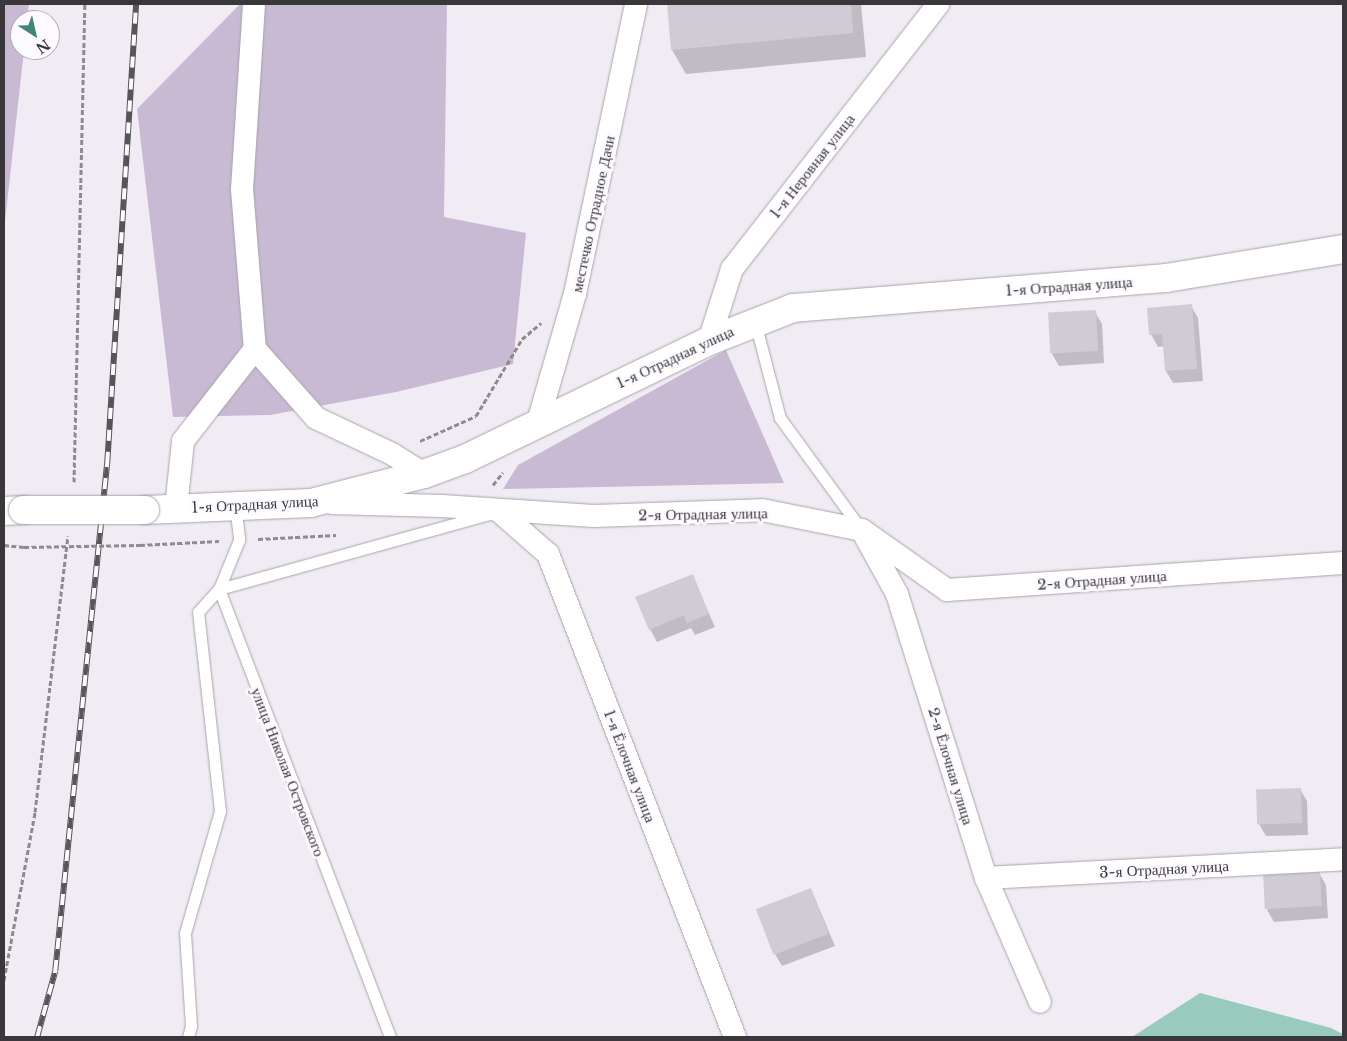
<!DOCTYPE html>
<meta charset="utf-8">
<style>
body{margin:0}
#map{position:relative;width:1347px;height:1041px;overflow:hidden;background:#f1ecf4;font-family:"Libre Baskerville",serif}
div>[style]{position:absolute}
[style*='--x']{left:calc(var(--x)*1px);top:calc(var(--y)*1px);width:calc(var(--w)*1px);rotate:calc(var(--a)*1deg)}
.green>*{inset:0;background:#c8bad2}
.water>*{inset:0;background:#98cabe}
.shadow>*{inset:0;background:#0003}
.building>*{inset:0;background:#d0cbd4;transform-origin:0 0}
.path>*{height:3px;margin-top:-1.5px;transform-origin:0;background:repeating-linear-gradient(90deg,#8e8a90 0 5px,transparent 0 7.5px)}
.roads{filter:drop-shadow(0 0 1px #a8a3ab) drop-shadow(0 0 1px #a8a3ab)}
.lane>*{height:11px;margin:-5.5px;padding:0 5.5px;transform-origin:5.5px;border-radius:5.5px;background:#fff}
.street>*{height:22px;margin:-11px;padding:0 11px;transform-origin:11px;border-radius:11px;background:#fff}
.secondary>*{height:28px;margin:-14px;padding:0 14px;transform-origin:14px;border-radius:14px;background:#fff}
.rail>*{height:5.5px;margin-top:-2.75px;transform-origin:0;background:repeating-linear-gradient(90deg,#fdfaff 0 11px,#585559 0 22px);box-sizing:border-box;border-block:1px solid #585559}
.path-bridge>*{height:3px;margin-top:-1.5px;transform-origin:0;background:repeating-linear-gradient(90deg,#8e8a90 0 5px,transparent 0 7.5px)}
.bridges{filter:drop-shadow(0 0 1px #a8a3ab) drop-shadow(0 0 1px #a8a3ab)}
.secondary-bridge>*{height:28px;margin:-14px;padding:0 14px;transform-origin:14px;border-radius:14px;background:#fff}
span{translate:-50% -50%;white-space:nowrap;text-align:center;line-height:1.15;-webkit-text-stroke:5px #fdfaff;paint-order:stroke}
.street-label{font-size:15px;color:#39373a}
.frame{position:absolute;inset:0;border:5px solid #39373a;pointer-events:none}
.north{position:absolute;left:10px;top:10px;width:50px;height:50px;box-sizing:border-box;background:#fdfaff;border:1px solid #afacb0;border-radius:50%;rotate:145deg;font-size:14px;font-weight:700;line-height:20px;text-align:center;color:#39373a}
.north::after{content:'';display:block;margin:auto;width:18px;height:22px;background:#438678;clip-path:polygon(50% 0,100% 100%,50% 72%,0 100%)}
</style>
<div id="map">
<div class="green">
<i style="clip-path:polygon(4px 4px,29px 4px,27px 20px,20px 20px,20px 50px,24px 50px,4px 231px)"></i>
<i style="clip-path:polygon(240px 4px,447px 4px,444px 217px,526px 233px,513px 364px,396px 392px,270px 415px,173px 417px,137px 109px)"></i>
<i style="clip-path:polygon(726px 350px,784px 483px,503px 489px,518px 465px)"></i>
</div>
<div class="water">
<i style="clip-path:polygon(1200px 993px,1331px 1028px,1343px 1034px,1343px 1037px,1132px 1037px)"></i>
</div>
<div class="shadow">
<i style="clip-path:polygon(668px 4px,861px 4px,866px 57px,686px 74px,672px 50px)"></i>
<i style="clip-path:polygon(1191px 306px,1198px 318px,1203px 381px,1173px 383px,1166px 371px,1164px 346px,1158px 347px,1151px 334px)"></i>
<i style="clip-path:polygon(1095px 312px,1102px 324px,1104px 363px,1059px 366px,1052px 354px)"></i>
<i style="clip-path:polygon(692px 575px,715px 627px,695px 635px,691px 628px,657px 642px,650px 629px)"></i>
<i style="clip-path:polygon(1300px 789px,1307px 801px,1308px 835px,1266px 836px,1259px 824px)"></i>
<i style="clip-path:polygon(1319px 873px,1326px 885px,1328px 918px,1274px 922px,1267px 910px)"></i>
<i style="clip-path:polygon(811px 889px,835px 946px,782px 966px,775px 954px)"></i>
</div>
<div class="building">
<i style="clip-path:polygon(667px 4px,851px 4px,853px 33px,671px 50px)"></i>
<i style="clip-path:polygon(1192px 304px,1197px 369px,1165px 371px,1162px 334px,1149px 335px,1147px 308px)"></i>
<i style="left:1096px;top:310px;width:41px;height:48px;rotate:87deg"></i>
<i style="clip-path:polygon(693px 574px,709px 614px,687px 623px,684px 615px,649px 630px,635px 597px)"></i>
<i style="left:1301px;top:788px;width:35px;height:45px;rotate:88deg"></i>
<i style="left:1320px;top:872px;width:34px;height:57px;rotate:87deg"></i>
<i style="left:811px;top:888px;width:49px;height:59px;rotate:69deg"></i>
</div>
<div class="path">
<i style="--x:420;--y:441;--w:61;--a:-24.1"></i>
<i style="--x:476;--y:416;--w:90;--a:-59.1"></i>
<i style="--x:522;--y:339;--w:25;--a:-40"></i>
<i style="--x:74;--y:482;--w:478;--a:-88.7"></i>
<i style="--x:493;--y:485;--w:16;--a:-52"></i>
<i style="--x:258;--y:539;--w:78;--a:-2.9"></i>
<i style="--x:4;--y:545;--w:20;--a:6"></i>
<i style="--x:140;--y:545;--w:79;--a:-2.9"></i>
<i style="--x:4;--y:980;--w:171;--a:-79.5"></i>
<i style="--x:35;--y:812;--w:278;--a:-83.2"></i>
</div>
<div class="roads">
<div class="lane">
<i style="--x:755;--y:322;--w:99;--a:75.4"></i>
<i style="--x:780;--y:418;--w:137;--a:53.9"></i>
<i style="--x:235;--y:505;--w:35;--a:83"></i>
<i style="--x:239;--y:540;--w:53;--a:112.2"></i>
<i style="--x:219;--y:589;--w:480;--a:69.1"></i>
<i style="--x:188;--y:1037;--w:11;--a:-75"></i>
<i style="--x:191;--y:1026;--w:93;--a:-93.7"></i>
<i style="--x:185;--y:933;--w:127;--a:-74"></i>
<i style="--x:220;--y:811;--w:200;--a:-96.3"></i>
<i style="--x:198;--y:612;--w:31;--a:-48"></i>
<i style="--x:219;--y:589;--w:277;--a:-15.5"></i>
</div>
<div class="street">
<i style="--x:254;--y:4;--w:185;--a:93.7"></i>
<i style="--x:242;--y:189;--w:161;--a:85.4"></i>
<i style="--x:255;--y:349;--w:92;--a:48.5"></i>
<i style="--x:316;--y:418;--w:84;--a:25.3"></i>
<i style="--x:392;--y:454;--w:38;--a:32"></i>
<i style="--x:709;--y:341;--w:76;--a:-72.3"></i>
<i style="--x:732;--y:269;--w:336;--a:-52.1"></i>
<i style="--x:538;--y:422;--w:133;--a:-73.9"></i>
<i style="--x:575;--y:294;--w:296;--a:-78.1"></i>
<i style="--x:332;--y:503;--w:110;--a:1.6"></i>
<i style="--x:442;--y:506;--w:152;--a:3.8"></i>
<i style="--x:594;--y:516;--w:168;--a:-2"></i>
<i style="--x:762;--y:510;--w:102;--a:11.3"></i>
<i style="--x:862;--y:530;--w:104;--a:35.2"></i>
<i style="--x:947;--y:590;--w:397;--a:-3.9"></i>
<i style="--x:176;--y:508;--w:67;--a:-84"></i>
<i style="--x:183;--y:441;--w:117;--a:-52"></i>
<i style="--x:500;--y:512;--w:64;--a:41.2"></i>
<i style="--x:548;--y:554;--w:518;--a:68.84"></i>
<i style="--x:865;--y:536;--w:66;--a:61.1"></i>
<i style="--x:897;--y:594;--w:298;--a:72.6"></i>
<i style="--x:986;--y:878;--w:135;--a:66.5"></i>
<i style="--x:986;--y:878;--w:358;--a:-3"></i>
</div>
<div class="secondary">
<i style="--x:145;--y:510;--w:166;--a:-2.4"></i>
<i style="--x:311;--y:503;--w:117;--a:-14.4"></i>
<i style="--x:424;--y:474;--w:44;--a:-20.1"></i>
<i style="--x:465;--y:459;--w:271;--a:-25.8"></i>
<i style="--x:709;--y:341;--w:90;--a:-21.4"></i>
<i style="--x:793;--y:308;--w:374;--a:-4.6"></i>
<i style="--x:1166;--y:278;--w:179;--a:-9.3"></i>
<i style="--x:4;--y:511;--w:19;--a:-3"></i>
</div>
</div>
<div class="rail">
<i style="--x:37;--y:1037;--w:68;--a:-74.7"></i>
<i style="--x:55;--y:971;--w:511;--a:-84.16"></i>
<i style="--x:107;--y:463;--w:460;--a:-86.4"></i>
</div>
<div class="path-bridge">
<i style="--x:24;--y:547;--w:116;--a:-1"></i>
</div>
<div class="bridges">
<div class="secondary-bridge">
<i style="--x:23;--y:510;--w:122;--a:0"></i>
</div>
</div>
<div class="street-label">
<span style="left:812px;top:166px;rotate:-52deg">1-я Неровная улица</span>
<span style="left:593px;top:214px;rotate:-78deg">местечко Отрадное Дачи</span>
<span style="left:1069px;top:286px;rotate:-4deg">1-я Отрадная улица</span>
<span style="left:675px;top:357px;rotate:-25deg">1-я Отрадная улица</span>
<span style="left:255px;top:504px;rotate:-3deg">1-я Отрадная улица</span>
<span style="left:703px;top:514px;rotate:-1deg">2-я Отрадная улица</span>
<span style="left:1102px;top:580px;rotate:-4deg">2-я Отрадная улица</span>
<span style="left:630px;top:766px;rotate:69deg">1-я Ёлочная улица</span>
<span style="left:951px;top:766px;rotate:73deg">2-я Ёлочная улица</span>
<span style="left:288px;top:772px;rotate:69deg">улица Николая Островского</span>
<span style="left:1164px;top:869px;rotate:-3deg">3-я Отрадная улица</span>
</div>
<div class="frame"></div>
<div class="north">N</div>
</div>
